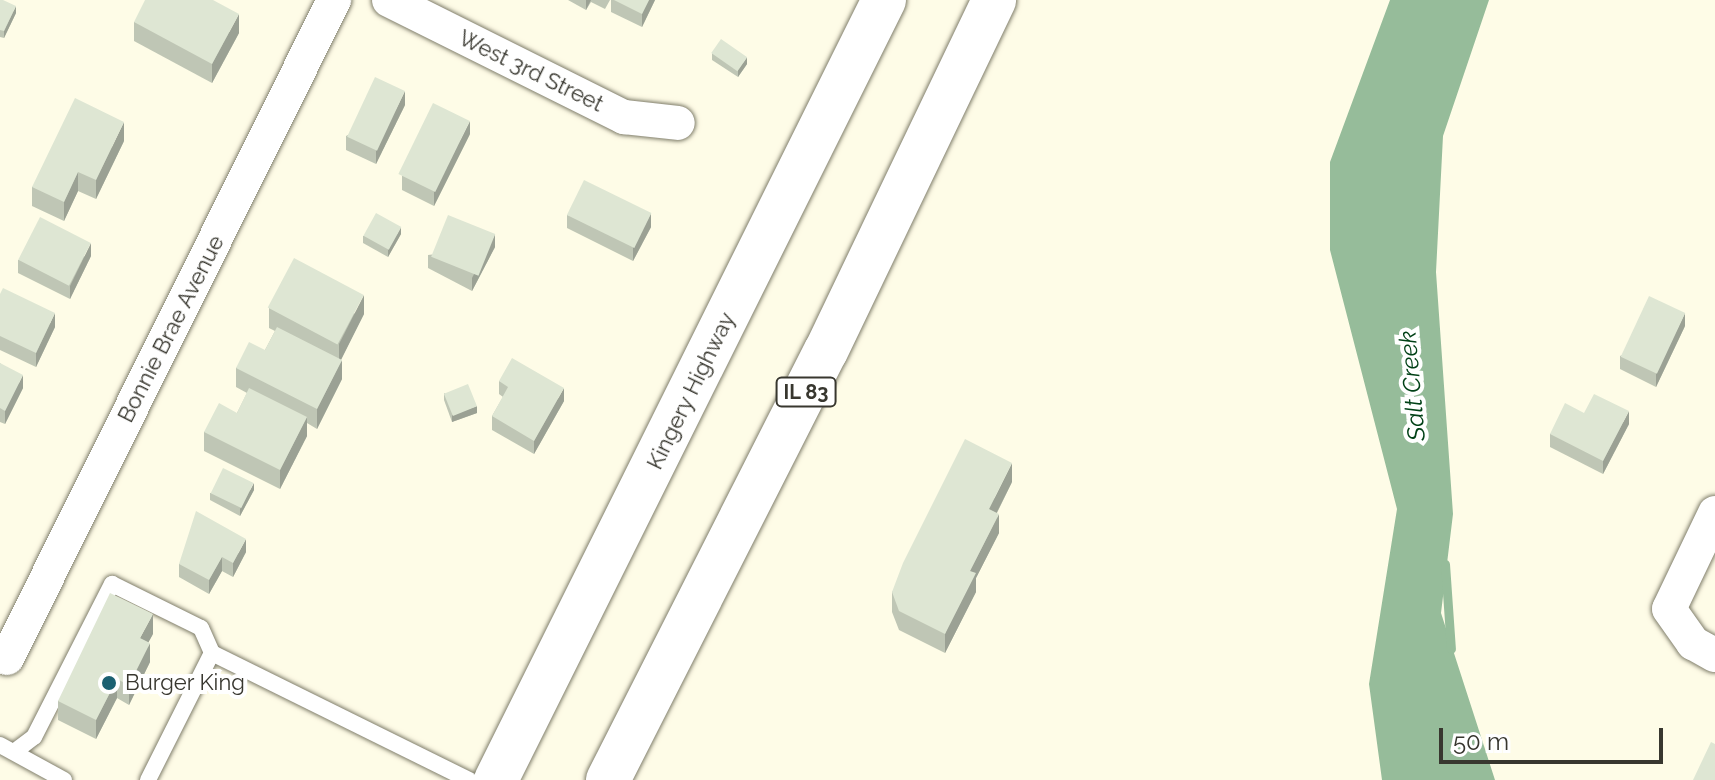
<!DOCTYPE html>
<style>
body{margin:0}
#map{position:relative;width:1715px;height:780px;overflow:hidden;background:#fefce7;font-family:Raleway,sans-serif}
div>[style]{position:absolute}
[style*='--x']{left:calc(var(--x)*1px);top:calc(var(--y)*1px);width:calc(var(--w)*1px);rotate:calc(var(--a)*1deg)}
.water>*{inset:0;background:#96bc9a}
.stream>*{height:9px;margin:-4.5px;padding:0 4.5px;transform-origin:4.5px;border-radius:4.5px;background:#96bc9a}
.roads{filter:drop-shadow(0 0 2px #807e6b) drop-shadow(0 0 2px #807e6b)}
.service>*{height:16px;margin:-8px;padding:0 8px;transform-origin:8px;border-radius:8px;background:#fff}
.minor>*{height:34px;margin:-17px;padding:0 17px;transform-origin:17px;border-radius:17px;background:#fff}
.trunk>*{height:44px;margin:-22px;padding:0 22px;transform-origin:22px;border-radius:22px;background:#fff}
.wall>*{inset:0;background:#bfc6b5}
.shaded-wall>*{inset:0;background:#9ba194}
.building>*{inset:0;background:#dee6d3;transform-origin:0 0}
.dots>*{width:22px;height:22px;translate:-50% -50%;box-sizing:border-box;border:4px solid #fff;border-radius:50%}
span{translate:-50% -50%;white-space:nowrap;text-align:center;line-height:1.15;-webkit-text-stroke:8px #fff;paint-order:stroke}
.shield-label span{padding:2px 6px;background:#fff;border:2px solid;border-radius:6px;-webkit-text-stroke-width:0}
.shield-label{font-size:20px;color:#38372f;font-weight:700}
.street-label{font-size:22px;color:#38372f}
.poi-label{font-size:22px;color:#38372f}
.left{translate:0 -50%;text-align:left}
.water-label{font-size:24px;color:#004116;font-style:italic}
.scale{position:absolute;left:1439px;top:728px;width:224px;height:36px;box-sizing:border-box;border:4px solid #38372f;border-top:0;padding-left:10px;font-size:24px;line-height:28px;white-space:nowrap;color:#38372f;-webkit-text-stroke:6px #fff;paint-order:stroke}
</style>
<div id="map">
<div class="water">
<i style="clip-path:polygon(1390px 0,1489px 0,1443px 136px,1436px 272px,1453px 514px,1441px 613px,1495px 780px,1382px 780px,1369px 684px,1397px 509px,1330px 250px,1330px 162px)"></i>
</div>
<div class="stream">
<i style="--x:1445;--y:564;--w:85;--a:86"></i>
</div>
<div class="roads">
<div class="service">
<i style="--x:0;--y:745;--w:73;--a:28.7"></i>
<i style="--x:18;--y:749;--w:20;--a:-37"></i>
<i style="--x:34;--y:737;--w:172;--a:-63"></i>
<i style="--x:112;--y:584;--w:99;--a:26.3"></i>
<i style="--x:201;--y:628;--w:27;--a:66"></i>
<i style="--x:148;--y:780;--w:142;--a:-63.3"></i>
<i style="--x:212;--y:653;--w:287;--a:26.3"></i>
</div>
<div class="minor">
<i style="--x:389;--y:0;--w:263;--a:26.5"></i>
<i style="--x:624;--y:117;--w:54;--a:6.3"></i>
<i style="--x:1715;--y:513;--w:106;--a:115.6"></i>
<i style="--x:1669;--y:609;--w:42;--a:54.8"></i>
<i style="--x:1693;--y:643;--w:25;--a:29"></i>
<i style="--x:7;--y:658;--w:735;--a:-63.57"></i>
</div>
<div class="trunk">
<i style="--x:496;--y:780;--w:871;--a:-63.55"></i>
<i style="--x:608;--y:780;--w:481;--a:-63.1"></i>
<i style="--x:826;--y:351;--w:389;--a:-64.4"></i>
</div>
</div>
<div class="wall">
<i style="clip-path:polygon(0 0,16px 13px,4px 38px,0 37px)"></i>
<i style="clip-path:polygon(568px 0,610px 0,605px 9px,591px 2px,586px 10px)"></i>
<i style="clip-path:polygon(611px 0,655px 0,642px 27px,611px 12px)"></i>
<i style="clip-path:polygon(134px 22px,239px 33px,212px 83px,134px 41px)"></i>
<i style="clip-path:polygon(712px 53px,747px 64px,738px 77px,712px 60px)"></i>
<i style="clip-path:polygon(405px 105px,376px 164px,346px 150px,346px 136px)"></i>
<i style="clip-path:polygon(470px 134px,434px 206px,402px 190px,402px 176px)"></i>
<i style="clip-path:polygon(124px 141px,96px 199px,78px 191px,64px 221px,32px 206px,32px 187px)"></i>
<i style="clip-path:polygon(567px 215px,651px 227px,633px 261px,567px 228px)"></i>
<i style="clip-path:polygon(401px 234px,388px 257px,363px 243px,363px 236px)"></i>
<i style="clip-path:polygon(495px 247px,472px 291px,428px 268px,428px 255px)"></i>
<i style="clip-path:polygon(91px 256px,70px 299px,18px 273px,18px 260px)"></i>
<i style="clip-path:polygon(0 294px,55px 327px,36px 367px,0 350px)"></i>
<i style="clip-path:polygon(269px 308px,364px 314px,341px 359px,342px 379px,317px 429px,307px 423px,307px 436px,280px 489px,204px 451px,204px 432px,237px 413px,247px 393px,236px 387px,236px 368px,265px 350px,275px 331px,269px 328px)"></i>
<i style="clip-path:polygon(1685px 326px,1656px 387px,1620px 369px,1620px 356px)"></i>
<i style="clip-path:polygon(0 363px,23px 388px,5px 424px,0 422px)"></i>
<i style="clip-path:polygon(499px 381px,564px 401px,534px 454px,492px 430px,492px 416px,503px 397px,499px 394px)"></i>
<i style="clip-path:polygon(444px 393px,477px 413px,452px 422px,444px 400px)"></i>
<i style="clip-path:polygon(1584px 413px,1629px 424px,1603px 474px,1550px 447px,1550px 434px)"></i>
<i style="clip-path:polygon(1012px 482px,997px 513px,999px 533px,976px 578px,976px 592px,945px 653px,899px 630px,892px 612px,892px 592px)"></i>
<i style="clip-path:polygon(254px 490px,240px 516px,210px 500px,210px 493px)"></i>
<i style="clip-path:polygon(246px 552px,233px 577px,222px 571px,209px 594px,179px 577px,179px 564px)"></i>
<i style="clip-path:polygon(153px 634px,148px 642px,150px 662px,129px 705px,117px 698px,96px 739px,58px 720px,58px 701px)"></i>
</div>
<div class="shaded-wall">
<i style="clip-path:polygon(586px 0,591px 0,586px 10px)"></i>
<i style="clip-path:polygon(649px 0,655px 0,642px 27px,642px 14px)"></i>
<i style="clip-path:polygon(16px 6px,16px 13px,4px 38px,4px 31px)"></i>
<i style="clip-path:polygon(239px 14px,239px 33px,212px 83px,212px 64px)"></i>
<i style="clip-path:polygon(747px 57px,747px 64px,738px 77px,738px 70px)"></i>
<i style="clip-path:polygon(405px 91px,405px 105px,376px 164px,376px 150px)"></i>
<i style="clip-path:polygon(470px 121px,470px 134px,434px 206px,434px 192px)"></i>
<i style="clip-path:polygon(124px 122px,124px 141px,96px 199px,96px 180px)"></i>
<i style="clip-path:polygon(78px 172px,78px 191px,64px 221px,64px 202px)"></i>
<i style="clip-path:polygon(651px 213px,651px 227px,633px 261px,633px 248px)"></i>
<i style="clip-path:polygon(401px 227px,401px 234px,388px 257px,388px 250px)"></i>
<i style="clip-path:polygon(495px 234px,495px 247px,472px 291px,472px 278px)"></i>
<i style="clip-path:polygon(91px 243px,91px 256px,70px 299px,70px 286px)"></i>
<i style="clip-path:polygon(364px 295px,364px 314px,339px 364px,339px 344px)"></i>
<i style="clip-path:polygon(55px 313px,55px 327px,36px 367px,36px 353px)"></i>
<i style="clip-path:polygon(1685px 313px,1685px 326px,1656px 387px,1656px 373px)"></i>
<i style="clip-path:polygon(342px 360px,342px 379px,317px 429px,317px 409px)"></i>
<i style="clip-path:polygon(23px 375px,23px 388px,5px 424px,5px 411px)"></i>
<i style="clip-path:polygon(564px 388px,564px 401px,534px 454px,534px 441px)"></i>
<i style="clip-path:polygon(477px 406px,477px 413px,452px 422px,452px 415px)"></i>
<i style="clip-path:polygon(1629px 411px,1629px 424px,1603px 474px,1603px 461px)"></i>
<i style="clip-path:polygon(307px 417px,307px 436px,280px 489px,280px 470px)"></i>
<i style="clip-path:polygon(1012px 463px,1012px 482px,989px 528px,989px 509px)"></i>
<i style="clip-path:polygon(254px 483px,254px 490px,240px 516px,240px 509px)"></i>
<i style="clip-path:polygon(999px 514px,999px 533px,976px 578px,976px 592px,945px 653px,945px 634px,970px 571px)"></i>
<i style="clip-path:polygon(246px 539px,246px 552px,233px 577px,233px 563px)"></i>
<i style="clip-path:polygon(222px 557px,222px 571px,209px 594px,209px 580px)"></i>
<i style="clip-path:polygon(153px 614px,153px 634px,140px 658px,140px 638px)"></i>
<i style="clip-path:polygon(150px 643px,150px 662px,129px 705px,129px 685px)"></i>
<i style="clip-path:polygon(117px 679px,117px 698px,96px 739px,96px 720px)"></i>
</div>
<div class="building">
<i style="clip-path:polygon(0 0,3px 0,16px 6px,4px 31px,0 30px)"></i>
<i style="clip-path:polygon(145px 0,213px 0,239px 14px,212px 64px,134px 22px)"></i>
<i style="clip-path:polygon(614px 0,649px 0,642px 14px)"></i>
<i style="left:721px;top:39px;width:32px;height:17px;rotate:35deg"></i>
<i style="left:375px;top:77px;width:33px;height:66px;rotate:25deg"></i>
<i style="clip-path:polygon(75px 98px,124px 122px,96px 180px,78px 172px,64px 202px,32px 187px)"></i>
<i style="left:433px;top:103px;width:41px;height:79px;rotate:26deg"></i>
<i style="left:584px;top:180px;width:75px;height:39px;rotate:26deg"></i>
<i style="left:376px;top:213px;width:29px;height:26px;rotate:29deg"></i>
<i style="left:448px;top:215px;width:51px;height:45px;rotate:22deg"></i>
<i style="left:40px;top:217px;width:57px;height:48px;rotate:27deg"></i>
<i style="left:294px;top:258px;width:79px;height:56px;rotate:28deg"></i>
<i style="clip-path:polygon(3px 288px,55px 313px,36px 353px,0 336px,0 294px)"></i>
<i style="left:1649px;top:296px;width:40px;height:67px;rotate:25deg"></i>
<i style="clip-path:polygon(277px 327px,342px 360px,317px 409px,236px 368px,249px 342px,265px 350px)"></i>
<i style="clip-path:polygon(512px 358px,564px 388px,534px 441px,492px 416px,508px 387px,499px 381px)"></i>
<i style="clip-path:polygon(0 363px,23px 375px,5px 411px,0 408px)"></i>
<i style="left:468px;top:384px;width:24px;height:26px;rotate:68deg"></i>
<i style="clip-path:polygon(249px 388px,307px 417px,280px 470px,204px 432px,219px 403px,237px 413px)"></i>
<i style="clip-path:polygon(1594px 394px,1629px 411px,1603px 461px,1550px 434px,1565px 403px,1584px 413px)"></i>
<i style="clip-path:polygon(965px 439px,1012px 463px,989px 509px,999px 514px,970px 571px,976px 573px,945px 634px,899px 611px,892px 592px,903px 563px)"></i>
<i style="left:223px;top:468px;width:34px;height:28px;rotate:26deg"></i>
<i style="clip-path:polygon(196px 511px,246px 539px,233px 563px,222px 557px,209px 580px,179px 564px)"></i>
<i style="clip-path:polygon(110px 593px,153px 614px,140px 638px,150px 643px,129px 685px,117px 679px,96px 720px,58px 701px)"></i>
<i style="clip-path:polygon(1711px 742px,1715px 744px,1715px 780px,1693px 780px)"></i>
</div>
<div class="dots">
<i style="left:109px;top:683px;background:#1a6071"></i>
</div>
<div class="shield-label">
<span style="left:806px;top:392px">IL 83</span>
</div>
<div class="street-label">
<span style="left:531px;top:71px;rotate:26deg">West 3rd Street</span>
<span style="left:171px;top:329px;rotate:-63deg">Bonnie Brae Avenue</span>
<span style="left:691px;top:391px;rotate:-64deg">Kingery Highway</span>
</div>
<div class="poi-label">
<span class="left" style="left:125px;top:683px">Burger King</span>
</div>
<div class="water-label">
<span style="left:1412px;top:386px;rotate:-95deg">Salt Creek</span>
</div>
<div class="scale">50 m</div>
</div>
